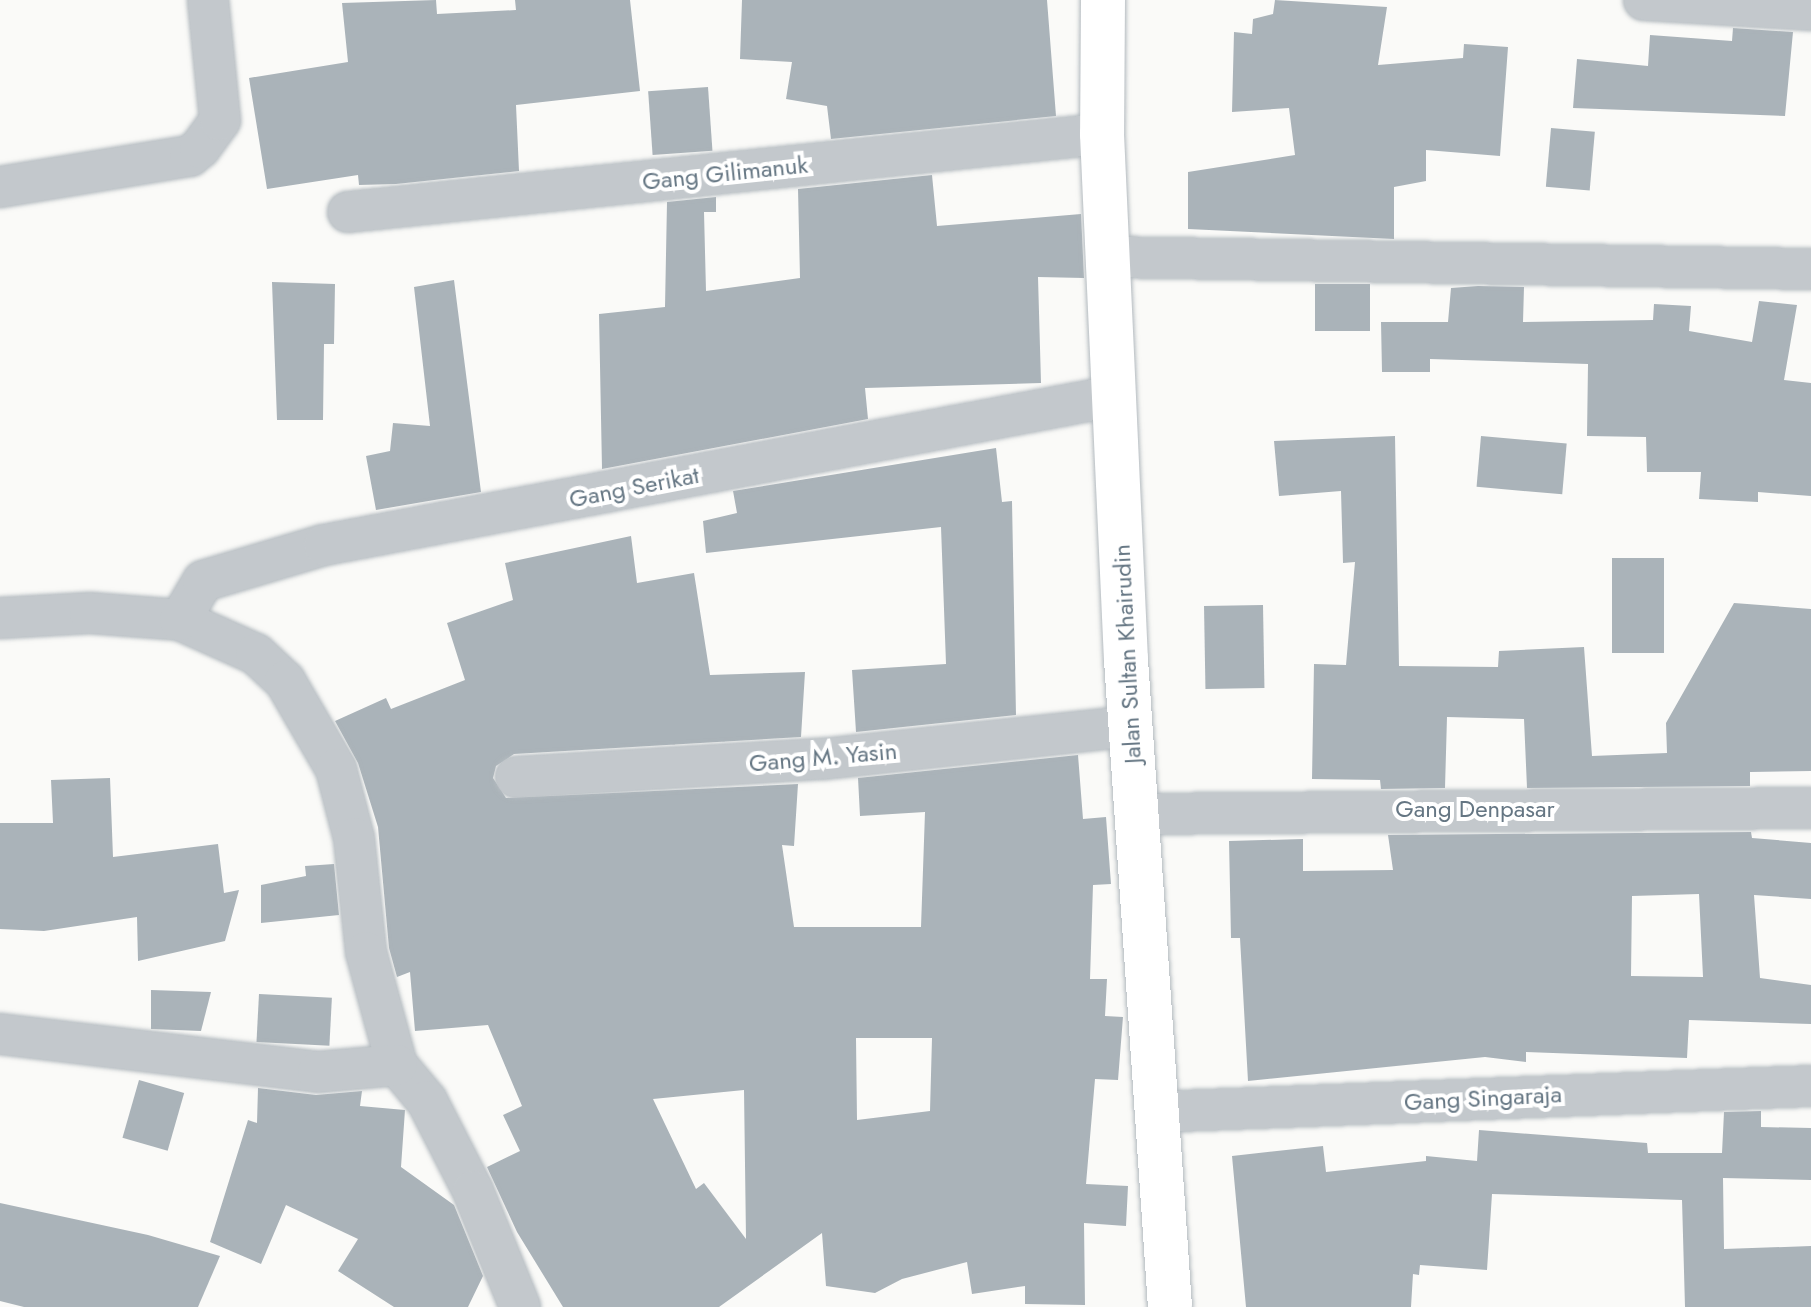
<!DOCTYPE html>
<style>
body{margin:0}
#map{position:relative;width:1811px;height:1307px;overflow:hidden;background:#fafaf8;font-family:Jost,sans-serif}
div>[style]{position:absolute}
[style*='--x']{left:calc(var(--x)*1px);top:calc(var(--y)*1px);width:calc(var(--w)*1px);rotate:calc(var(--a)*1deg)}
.building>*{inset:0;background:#aab3b9;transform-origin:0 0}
.roads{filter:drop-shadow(0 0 2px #b3babf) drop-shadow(0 0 2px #b3babf)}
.street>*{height:40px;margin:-20px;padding:0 20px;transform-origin:20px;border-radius:20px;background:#c3c8cc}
.secondary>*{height:44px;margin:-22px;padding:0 22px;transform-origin:22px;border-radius:22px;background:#fff}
span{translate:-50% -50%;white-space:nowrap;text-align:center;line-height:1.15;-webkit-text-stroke:8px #fff;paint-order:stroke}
.street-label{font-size:24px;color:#657683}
</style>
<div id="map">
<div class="building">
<i style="clip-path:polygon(436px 0,437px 14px,516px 10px,515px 0,630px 0,640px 91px,516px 105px,519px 171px,396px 184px,359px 185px,358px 175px,267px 189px,249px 78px,348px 62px,342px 3px)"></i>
<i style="clip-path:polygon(742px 0,1047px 0,1056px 116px,831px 139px,827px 106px,786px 99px,792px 62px,740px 59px)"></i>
<i style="clip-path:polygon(1275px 0,1387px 7px,1378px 65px,1463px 58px,1464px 44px,1508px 47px,1500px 156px,1426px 150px,1426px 181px,1394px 187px,1394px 239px,1188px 229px,1188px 172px,1295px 155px,1289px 108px,1232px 112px,1234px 32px,1252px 34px,1253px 19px,1273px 14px)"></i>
<i style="clip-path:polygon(1733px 28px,1793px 32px,1785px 116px,1573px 108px,1577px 59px,1648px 66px,1650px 35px,1732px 41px)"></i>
<i style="left:708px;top:87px;width:64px;height:60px;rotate:86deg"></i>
<i style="left:1551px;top:128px;width:44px;height:59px;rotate:5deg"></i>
<i style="clip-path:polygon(932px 175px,937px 226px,1081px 214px,1084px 278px,1038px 277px,1041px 383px,865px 388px,868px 419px,602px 469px,599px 314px,665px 307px,667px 202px,716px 197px,716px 212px,704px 212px,706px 291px,800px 278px,798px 189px)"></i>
<i style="clip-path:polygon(454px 280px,481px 492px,376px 510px,366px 456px,390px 451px,393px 423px,430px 426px,414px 287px)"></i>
<i style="clip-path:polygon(272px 282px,335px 284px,334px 344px,324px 344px,323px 420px,277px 420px)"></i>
<i style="left:1315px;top:284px;width:55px;height:47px"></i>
<i style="clip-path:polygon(1478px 286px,1524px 287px,1523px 322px,1653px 320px,1654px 304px,1691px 306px,1689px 331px,1752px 342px,1759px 301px,1797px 305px,1784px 380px,1811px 383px,1811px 496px,1758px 492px,1758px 502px,1699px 499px,1701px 472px,1647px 472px,1646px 437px,1587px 436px,1588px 364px,1430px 359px,1430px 372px,1382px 372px,1381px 322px,1448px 322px,1451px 288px)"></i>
<i style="clip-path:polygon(1395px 436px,1399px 666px,1498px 667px,1499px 651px,1584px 647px,1592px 756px,1667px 753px,1666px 723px,1734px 603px,1811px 609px,1811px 771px,1750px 772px,1750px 786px,1527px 788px,1524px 719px,1447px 717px,1445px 788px,1381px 789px,1380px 780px,1312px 779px,1314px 664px,1346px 665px,1355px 562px,1343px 563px,1341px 491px,1279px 496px,1274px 441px)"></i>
<i style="left:1481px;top:436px;width:86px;height:51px;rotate:5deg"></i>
<i style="clip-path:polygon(996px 448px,1002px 502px,1012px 501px,1016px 715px,856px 732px,852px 670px,946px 664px,941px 527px,706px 553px,703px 521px,737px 513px,733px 491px)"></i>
<i style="clip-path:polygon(evenodd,631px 536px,637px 583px,694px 573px,710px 675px,805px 672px,801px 737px,514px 754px,496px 766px,493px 778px,506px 798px,798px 784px,794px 846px,782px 845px,794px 927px,921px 927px,925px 812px,860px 816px,858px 778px,1078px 755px,1083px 819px,1106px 817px,1111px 884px,1093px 885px,1090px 979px,1107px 979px,1105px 1016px,1123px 1017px,1118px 1080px,1095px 1079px,1086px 1184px,1128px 1186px,1126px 1226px,1084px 1223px,1085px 1305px,1025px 1304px,1025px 1286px,972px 1294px,967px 1262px,902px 1279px,875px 1293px,826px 1286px,822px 1233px,719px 1307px,563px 1307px,517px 1232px,487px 1167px,520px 1151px,503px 1115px,522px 1106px,488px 1025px,415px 1031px,410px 972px,397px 977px,389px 948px,378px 827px,358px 763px,335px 721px,386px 698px,391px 709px,465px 680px,447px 623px,513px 600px,505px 563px,631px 536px,856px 1038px,932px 1038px,930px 1111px,857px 1120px,856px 1038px,631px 536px,744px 1090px,746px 1239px,704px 1183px,696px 1189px,653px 1099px,744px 1090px)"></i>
<i style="left:1612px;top:558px;width:52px;height:95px"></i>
<i style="left:1263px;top:605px;width:83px;height:59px;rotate:89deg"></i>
<i style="clip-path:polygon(110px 778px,113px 857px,218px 844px,224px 893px,239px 890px,225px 941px,138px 961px,137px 917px,44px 931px,0 929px,0 823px,53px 823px,51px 780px)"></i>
<i style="clip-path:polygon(evenodd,1751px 832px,1752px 838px,1811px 843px,1811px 899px,1754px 895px,1760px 978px,1811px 985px,1811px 1024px,1689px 1020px,1687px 1058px,1526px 1052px,1526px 1062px,1485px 1057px,1248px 1081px,1240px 938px,1231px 938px,1229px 841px,1303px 839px,1303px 871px,1393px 870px,1388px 835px,1751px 832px,1699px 894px,1703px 977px,1631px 976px,1632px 896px,1699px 894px)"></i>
<i style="clip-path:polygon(334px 864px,339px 915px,261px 923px,261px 885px,306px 876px,305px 866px)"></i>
<i style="clip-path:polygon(151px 990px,211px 992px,201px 1031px,151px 1029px)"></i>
<i style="left:259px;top:994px;width:73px;height:48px;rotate:3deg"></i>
<i style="left:139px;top:1080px;width:47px;height:60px;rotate:16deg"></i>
<i style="clip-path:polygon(258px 1088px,316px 1095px,362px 1091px,360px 1106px,405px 1110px,401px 1167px,454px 1205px,483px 1276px,468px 1307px,394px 1307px,338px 1271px,358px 1239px,286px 1205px,261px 1264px,210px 1242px,248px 1120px,257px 1123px)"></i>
<i style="clip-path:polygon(1761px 1111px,1761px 1127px,1811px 1128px,1811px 1180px,1723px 1178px,1724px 1249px,1811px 1246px,1811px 1307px,1685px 1307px,1682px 1200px,1492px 1194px,1487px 1270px,1420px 1265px,1419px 1275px,1413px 1274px,1411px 1307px,1246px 1307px,1232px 1156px,1323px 1146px,1326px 1172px,1426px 1161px,1426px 1156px,1477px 1161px,1479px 1130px,1647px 1143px,1648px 1153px,1722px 1153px,1724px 1112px)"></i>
<i style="clip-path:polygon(0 1203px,148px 1235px,220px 1256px,198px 1307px,24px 1307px,0 1301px)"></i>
</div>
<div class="roads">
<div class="street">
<i style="--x:1644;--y:0;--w:167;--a:3.4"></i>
<i style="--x:0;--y:187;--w:193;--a:-9.3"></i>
<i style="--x:190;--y:156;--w:13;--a:-39"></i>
<i style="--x:200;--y:148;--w:34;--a:-54"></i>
<i style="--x:220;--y:120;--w:121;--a:-95.7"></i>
<i style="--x:348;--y:212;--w:758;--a:-5.91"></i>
<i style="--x:1108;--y:257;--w:703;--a:0.98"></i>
<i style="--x:0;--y:618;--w:90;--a:-3.2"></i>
<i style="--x:90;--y:613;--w:90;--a:4.4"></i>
<i style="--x:180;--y:620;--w:83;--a:24.1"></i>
<i style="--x:256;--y:654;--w:40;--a:43"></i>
<i style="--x:285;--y:681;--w:102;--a:59.9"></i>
<i style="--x:336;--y:769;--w:71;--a:75.4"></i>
<i style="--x:354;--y:838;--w:115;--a:84"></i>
<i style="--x:366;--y:952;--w:117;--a:74.7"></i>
<i style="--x:397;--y:1065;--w:47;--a:50.2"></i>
<i style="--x:427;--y:1101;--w:101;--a:62.9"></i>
<i style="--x:473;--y:1191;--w:125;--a:67.9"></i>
<i style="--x:180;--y:620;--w:45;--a:-59.5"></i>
<i style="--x:203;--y:581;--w:126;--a:-16.6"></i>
<i style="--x:324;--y:545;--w:804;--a:-10.68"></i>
<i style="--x:516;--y:777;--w:308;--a:-3.4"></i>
<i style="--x:823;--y:759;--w:309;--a:-6.1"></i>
<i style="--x:1138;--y:814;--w:673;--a:-0.51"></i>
<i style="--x:0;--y:1034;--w:320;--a:6.8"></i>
<i style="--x:318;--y:1072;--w:79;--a:-5.1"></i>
<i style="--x:1155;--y:1112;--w:657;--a:-2.27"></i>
</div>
<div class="secondary">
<i style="--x:1103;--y:0;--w:134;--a:90.4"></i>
<i style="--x:1102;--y:134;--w:527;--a:87.39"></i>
<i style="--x:1126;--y:660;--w:648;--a:86.11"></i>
</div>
</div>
<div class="street-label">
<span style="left:725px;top:173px;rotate:-6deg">Gang Gilimanuk</span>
<span style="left:634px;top:487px;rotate:-11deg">Gang Serikat</span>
<span style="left:1127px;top:654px;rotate:-93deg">Jalan Sultan Khairudin</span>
<span style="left:823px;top:757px;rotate:-5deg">Gang M. Yasin</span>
<span style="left:1475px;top:809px">Gang Denpasar</span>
<span style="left:1483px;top:1098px;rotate:-3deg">Gang Singaraja</span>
</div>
</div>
